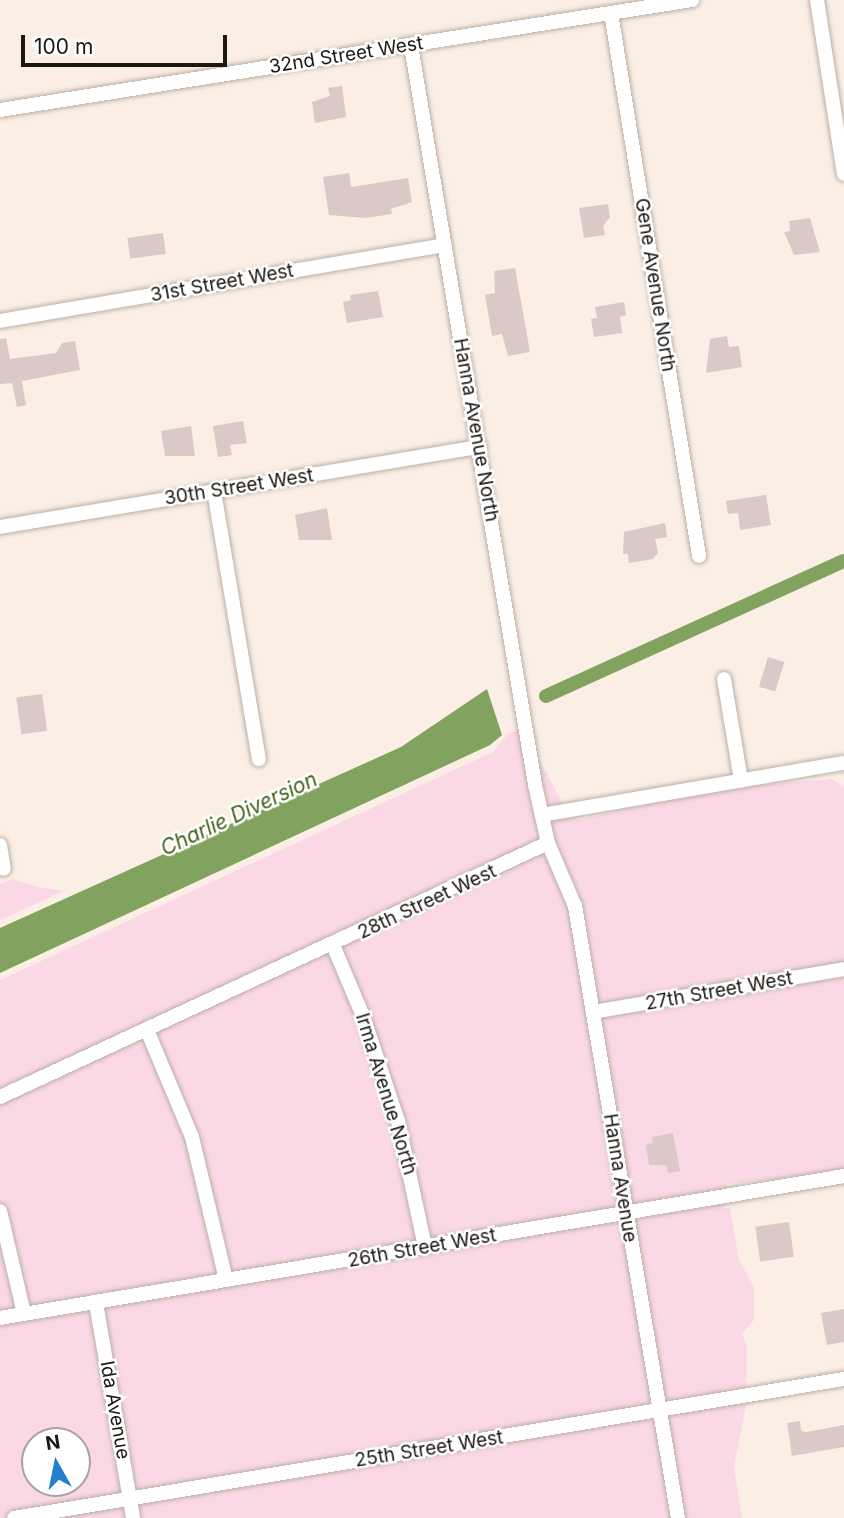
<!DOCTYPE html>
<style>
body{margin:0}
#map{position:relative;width:844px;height:1518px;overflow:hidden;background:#fbeee4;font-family:Inter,sans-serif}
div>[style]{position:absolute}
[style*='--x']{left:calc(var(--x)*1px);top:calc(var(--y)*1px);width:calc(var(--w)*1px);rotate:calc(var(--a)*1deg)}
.green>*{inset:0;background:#fad8e6}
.water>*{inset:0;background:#82a25f}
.canal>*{height:14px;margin:-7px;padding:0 7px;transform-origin:7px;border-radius:7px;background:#82a25f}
.building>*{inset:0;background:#dac9c6;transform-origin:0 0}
.roads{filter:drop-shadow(0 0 2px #bbafa5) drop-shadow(0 0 2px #bbafa5)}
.street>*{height:14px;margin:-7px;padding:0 7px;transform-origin:7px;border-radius:7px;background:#fff}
span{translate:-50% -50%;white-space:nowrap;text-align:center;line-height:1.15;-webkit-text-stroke:5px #fff;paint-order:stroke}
.street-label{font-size:19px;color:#1b1713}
.water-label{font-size:21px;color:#45621c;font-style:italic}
.north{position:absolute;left:21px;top:1427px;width:70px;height:70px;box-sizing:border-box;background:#fff;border:2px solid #a4a2a1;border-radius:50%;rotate:351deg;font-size:19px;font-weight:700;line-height:28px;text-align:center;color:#1b1713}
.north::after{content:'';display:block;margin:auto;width:24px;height:32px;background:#227fcb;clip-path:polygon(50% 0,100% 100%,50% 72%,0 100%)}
.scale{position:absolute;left:21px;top:35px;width:206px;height:32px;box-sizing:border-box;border:4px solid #1b1713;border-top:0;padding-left:9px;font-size:21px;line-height:24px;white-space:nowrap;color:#1b1713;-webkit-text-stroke:5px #fff;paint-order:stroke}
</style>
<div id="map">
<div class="green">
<i style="clip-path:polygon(evenodd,522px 727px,568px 814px,579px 820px,718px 788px,832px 779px,844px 787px,844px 1172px,727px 1184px,724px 1208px,730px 1208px,739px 1260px,754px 1287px,754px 1320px,742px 1334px,747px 1347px,746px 1405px,734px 1467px,742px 1518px,0 1518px,0 980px,493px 752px,508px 734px,522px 727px,35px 1441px,77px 1441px,77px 1483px,35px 1483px,35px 1441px)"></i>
<i style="clip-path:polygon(13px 879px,37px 887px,64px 891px,0 920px,0 884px)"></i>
</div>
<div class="water">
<i style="clip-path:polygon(487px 689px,502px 735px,490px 745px,0 973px,0 928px,401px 747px)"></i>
</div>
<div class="canal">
<i style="--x:546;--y:696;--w:327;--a:-24.4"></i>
</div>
<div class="building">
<i style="clip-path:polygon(342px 86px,346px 117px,315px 123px,312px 102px,330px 96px,328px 88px)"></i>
<i style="clip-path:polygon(349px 173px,351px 187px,408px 178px,412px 202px,391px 209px,392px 214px,366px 218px,329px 215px,323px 177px)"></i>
<i style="clip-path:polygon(608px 204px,610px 217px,603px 226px,605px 235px,584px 238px,579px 208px)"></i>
<i style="clip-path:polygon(810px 218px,820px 252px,794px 255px,784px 232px,790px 231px,789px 221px)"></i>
<i style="left:163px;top:233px;width:21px;height:36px;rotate:82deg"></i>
<i style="clip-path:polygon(515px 268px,530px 352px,508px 356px,502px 334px,492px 336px,485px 295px,495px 293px,494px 271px)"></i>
<i style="clip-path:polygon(378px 291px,383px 317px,347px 323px,343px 302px,351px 300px,350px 295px)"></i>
<i style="clip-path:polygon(624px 302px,626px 315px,620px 317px,622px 333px,594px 337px,591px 319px,597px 318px,595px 307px)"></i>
<i style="clip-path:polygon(727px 336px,729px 347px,739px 346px,742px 367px,706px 373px,710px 339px)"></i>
<i style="clip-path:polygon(6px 338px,10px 359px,56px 353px,62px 343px,75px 341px,80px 370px,22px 381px,26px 405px,17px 407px,12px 383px,0 384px,0 339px)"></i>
<i style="clip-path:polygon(243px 421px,247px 443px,230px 445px,232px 455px,218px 457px,213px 426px)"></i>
<i style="clip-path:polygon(191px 426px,195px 456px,165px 456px,161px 431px)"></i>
<i style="clip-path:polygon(766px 495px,771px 525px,740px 530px,738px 513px,728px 514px,726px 501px)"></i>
<i style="clip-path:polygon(327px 508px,332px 540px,299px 540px,295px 515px)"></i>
<i style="clip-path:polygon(665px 523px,667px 537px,655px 539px,658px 553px,653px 559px,629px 563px,628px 554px,623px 554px,624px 532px)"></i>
<i style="left:768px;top:657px;width:17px;height:31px;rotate:17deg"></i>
<i style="left:42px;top:694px;width:37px;height:26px;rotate:82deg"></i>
<i style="clip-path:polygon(673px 1133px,680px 1171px,668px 1173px,666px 1165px,649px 1165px,646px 1145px,653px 1143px,652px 1137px)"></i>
<i style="left:789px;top:1222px;width:35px;height:34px;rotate:82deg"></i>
<i style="clip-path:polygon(844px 1309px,844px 1342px,827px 1345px,821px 1313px)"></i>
<i style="clip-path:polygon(800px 1421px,801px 1431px,807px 1432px,844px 1425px,844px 1447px,792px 1456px,787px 1423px)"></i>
</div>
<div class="roads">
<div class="street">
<i style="--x:817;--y:0;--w:176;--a:81.2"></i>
<i style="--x:611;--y:13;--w:550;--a:80.79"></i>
<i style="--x:411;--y:46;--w:749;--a:80.47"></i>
<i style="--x:535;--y:785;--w:59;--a:77.4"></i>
<i style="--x:548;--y:843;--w:69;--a:66.8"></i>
<i style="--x:575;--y:906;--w:621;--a:80.45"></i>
<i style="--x:0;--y:110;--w:701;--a:-9.03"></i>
<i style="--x:0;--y:321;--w:451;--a:-9.7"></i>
<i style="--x:214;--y:491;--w:272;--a:80.5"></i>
<i style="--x:0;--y:527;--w:486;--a:-9.5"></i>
<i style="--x:724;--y:679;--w:103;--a:80.5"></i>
<i style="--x:542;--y:815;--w:306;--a:-9.8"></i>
<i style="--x:0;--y:845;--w:24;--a:81"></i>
<i style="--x:333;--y:945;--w:77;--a:67.1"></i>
<i style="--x:363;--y:1016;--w:111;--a:71.6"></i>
<i style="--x:398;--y:1121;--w:129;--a:77.9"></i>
<i style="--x:593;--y:1012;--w:255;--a:-9.7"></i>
<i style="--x:147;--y:1030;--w:116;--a:67.2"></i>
<i style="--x:192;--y:1137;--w:147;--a:76.6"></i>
<i style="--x:0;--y:1097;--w:604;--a:-24.87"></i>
<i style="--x:0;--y:1211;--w:105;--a:76.8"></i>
<i style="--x:96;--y:1303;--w:218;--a:80.2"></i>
<i style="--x:0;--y:1318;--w:856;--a:-9.55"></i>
<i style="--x:14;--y:1518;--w:842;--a:-9.51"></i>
</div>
</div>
<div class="street-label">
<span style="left:346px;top:55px;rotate:-9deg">32nd Street West</span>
<span style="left:222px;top:283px;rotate:-10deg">31st Street West</span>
<span style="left:655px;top:285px;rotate:81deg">Gene Avenue North</span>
<span style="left:476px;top:430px;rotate:80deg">Hanna Avenue North</span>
<span style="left:239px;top:487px;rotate:-9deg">30th Street West</span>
<span style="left:427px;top:902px;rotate:-25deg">28th Street West</span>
<span style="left:719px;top:991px;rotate:-10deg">27th Street West</span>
<span style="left:386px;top:1094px;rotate:73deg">Irma Avenue North</span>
<span style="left:620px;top:1178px;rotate:81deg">Hanna Avenue</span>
<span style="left:422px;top:1248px;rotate:-10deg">26th Street West</span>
<span style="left:115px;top:1410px;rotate:80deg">Ida Avenue</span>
<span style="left:429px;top:1449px;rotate:-9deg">25th Street West</span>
</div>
<div class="water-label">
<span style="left:239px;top:814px;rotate:-25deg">Charlie Diversion</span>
</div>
<div class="north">N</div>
<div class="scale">100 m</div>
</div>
